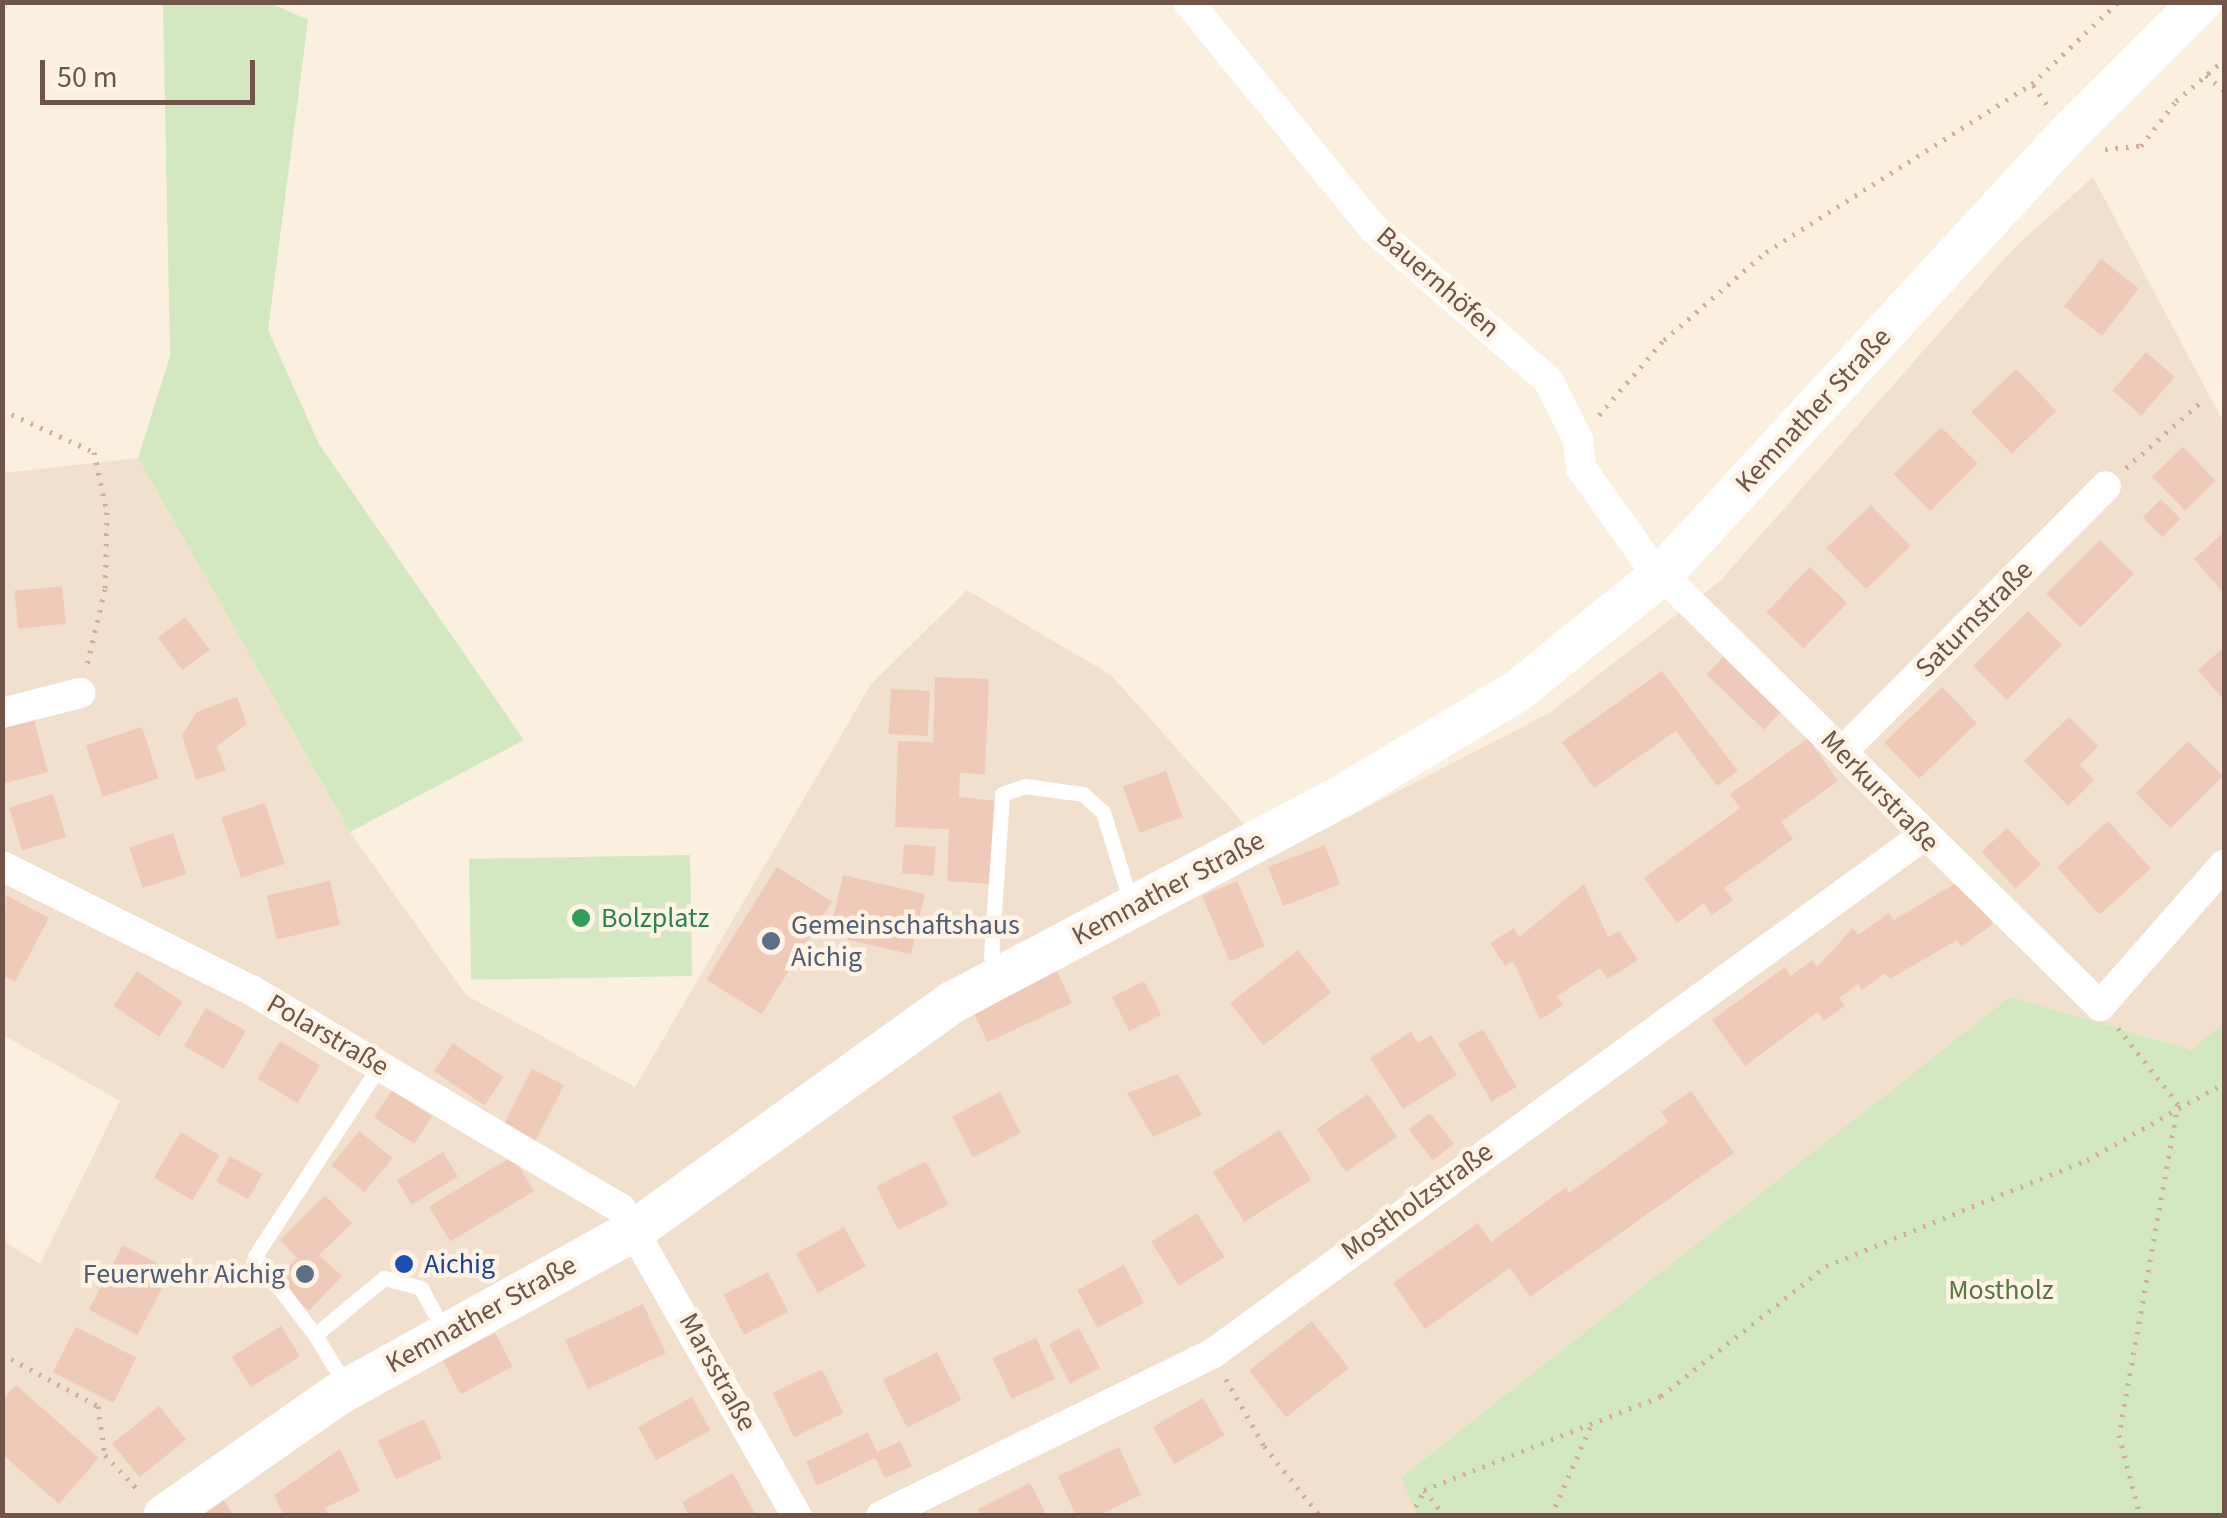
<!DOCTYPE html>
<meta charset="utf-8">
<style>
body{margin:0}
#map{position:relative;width:2227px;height:1518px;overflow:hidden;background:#fbefe0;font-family:"Source Sans 3",sans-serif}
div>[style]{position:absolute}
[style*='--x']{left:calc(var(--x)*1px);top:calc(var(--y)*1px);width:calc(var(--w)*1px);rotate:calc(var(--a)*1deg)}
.residential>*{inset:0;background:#f2e0cf}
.green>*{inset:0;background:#d3e8c0;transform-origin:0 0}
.building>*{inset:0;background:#f0cab9;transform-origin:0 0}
.path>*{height:5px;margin-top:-2.5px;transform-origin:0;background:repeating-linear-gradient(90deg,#d4ae9d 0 2.5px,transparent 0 10.5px)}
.lane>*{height:15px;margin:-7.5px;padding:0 7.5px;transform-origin:7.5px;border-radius:7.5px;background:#fff}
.street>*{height:30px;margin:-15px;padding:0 15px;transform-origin:15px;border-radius:15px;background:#fff}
.secondary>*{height:42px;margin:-21px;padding:0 21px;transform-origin:21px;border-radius:21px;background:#fff}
.dots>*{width:28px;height:28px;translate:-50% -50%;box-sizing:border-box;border:5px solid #fff3e6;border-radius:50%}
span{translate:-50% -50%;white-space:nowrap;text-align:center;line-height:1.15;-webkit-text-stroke:9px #fff3e6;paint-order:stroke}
.street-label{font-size:28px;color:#715449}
.leisure-label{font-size:28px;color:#27864d}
.left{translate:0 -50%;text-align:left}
.service-label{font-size:28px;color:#4e5e75}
.right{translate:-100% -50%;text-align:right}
.transit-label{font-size:28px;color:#164399}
.park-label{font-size:28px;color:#557741}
.frame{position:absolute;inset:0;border:5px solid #715449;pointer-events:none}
.scale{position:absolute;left:40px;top:60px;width:215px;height:45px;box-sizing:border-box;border:5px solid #715449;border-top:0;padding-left:12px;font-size:30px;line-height:35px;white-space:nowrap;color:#715449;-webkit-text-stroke:8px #fff3e6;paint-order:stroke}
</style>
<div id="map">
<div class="residential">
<i style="clip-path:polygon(2093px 177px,2224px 423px,2224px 1022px,2193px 1050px,2010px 998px,1402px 1476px,1417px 1515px,3px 1515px,2px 1240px,40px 1264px,120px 1101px,3px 1035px,3px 473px,138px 458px,350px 832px,466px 995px,635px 1087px,871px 684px,967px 590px,1111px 675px,1273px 856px,1549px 713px,1720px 581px,2014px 248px)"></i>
</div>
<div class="green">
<i style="clip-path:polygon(163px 3px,270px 3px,308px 20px,268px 330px,319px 444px,524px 740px,350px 832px,138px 458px,170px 356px)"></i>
<i style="left:690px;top:855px;width:121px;height:221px;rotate:89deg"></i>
<i style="clip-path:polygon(2010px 997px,2192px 1050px,2224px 1022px,2224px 1515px,1417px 1515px,1401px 1477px)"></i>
</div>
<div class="building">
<i style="left:2101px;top:259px;width:48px;height:60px;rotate:38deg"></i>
<i style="left:2146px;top:352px;width:38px;height:51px;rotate:41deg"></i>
<i style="left:2016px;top:369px;width:58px;height:62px;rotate:46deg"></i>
<i style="left:1941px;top:427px;width:52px;height:67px;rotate:45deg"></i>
<i style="left:2183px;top:447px;width:47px;height:43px;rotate:46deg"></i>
<i style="left:2161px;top:499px;width:28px;height:26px;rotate:45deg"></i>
<i style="left:1871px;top:505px;width:57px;height:62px;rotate:46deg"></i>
<i style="clip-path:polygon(2224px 532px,2224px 593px,2194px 559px)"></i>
<i style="left:2100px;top:540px;width:48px;height:76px;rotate:45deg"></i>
<i style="left:1810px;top:567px;width:52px;height:63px;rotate:44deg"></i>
<i style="left:62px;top:586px;width:38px;height:48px;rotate:84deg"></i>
<i style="left:2028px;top:611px;width:48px;height:78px;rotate:45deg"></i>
<i style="left:185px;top:617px;width:41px;height:34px;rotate:53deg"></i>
<i style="clip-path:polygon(2224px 647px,2224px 700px,2198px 670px)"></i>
<i style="left:1723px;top:657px;width:80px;height:24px;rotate:44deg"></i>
<i style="clip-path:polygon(1662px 671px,1738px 771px,1717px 786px,1676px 731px,1594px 788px,1562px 742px)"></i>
<i style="clip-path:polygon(935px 677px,989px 679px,985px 774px,960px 773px,959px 797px,996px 801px,992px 884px,947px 881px,949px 829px,895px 827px,898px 741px,933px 742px)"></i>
<i style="left:1942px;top:687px;width:50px;height:80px;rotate:46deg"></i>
<i style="left:891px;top:689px;width:39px;height:45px;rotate:3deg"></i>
<i style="clip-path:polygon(237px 697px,247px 724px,217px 746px,226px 770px,196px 780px,182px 735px,197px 712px)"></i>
<i style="clip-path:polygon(33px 716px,48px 772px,2px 784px,2px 724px)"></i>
<i style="clip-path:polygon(2069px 717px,2098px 746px,2080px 765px,2094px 780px,2068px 806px,2024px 761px)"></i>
<i style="left:142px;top:727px;width:54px;height:59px;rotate:72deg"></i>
<i style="clip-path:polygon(1808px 738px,1838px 781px,1781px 822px,1793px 839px,1724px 888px,1733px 900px,1712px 915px,1704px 903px,1677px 923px,1644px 878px,1740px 808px,1730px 794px)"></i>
<i style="left:2188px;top:741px;width:49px;height:74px;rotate:45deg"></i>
<i style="left:1166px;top:771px;width:49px;height:46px;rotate:70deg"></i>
<i style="left:53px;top:794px;width:45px;height:46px;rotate:73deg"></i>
<i style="left:265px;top:803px;width:64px;height:46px;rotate:72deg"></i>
<i style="left:2108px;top:821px;width:64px;height:69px;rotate:48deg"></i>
<i style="left:2007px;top:828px;width:50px;height:35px;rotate:47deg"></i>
<i style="left:173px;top:833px;width:43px;height:46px;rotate:72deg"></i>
<i style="left:904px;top:844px;width:32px;height:29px;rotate:5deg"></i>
<i style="left:1325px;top:845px;width:42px;height:61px;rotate:69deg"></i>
<i style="left:777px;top:867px;width:65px;height:133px;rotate:32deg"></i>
<i style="left:843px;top:875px;width:84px;height:62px;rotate:13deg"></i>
<i style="clip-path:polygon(1961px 880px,1993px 924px,1961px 947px,1957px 940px,1890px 979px,1885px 973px,1862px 990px,1858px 984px,1839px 998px,1845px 1006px,1824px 1021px,1818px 1012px,1745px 1066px,1712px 1020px,1785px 967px,1791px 976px,1812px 960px,1817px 967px,1853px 928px,1858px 935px,1889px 913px,1894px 920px)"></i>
<i style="left:330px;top:881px;width:45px;height:65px;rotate:77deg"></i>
<i style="left:1237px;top:881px;width:71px;height:38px;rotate:67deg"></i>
<i style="clip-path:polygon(1584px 884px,1608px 937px,1619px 931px,1638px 960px,1608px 979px,1600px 968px,1557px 996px,1563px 1005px,1540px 1020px,1513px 961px,1505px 966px,1490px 943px,1514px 928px,1519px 937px)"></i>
<i style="clip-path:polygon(6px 895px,49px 918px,15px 982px,2px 975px)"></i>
<i style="left:1298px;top:950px;width:54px;height:86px;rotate:52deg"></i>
<i style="left:1054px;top:965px;width:42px;height:93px;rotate:65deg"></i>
<i style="left:137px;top:971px;width:55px;height:42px;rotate:34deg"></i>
<i style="left:1144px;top:981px;width:38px;height:36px;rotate:63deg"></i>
<i style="left:206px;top:1008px;width:46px;height:44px;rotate:30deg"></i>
<i style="left:1483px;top:1029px;width:67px;height:29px;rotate:60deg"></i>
<i style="clip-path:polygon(1411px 1032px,1418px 1043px,1431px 1035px,1457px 1075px,1403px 1109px,1370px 1058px)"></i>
<i style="left:280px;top:1041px;width:47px;height:44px;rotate:31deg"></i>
<i style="left:453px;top:1043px;width:61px;height:34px;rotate:34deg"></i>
<i style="left:532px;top:1069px;width:36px;height:64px;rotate:27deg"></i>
<i style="clip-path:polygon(1178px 1074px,1202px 1115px,1153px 1137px,1127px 1093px)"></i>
<i style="left:392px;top:1090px;width:48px;height:33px;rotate:33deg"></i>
<i style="clip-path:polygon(1691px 1091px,1734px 1153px,1530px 1297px,1510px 1268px,1425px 1329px,1393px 1283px,1478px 1223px,1491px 1242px,1566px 1187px,1569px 1193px,1668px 1122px,1661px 1112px)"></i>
<i style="left:1000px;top:1092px;width:46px;height:54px;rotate:63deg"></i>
<i style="left:1368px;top:1094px;width:52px;height:62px;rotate:56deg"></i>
<i style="left:1430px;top:1113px;width:39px;height:27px;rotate:52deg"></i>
<i style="left:1280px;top:1130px;width:59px;height:79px;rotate:58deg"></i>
<i style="left:359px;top:1131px;width:43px;height:44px;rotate:39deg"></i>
<i style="left:181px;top:1132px;width:45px;height:53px;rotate:31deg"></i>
<i style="left:443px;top:1152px;width:29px;height:54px;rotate:59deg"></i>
<i style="left:230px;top:1156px;width:37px;height:29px;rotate:29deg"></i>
<i style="left:513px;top:1156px;width:41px;height:98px;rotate:59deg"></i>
<i style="left:926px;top:1161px;width:49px;height:56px;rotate:63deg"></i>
<i style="clip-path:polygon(325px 1195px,352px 1223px,319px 1255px,342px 1276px,309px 1311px,276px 1280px,297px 1258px,280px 1240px)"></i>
<i style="left:1197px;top:1213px;width:52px;height:54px;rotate:58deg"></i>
<i style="left:844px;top:1227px;width:45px;height:55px;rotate:61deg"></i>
<i style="left:123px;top:1245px;width:55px;height:73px;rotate:28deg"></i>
<i style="left:1124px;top:1265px;width:43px;height:53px;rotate:62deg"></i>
<i style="left:768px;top:1272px;width:45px;height:50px;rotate:63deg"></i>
<i style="left:643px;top:1304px;width:54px;height:86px;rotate:65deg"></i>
<i style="left:1312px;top:1321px;width:60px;height:80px;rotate:52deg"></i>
<i style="left:281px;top:1326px;width:36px;height:58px;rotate:58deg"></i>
<i style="left:76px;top:1327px;width:68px;height:51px;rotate:27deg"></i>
<i style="left:1079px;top:1328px;width:45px;height:34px;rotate:62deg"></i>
<i style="left:495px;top:1333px;width:38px;height:59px;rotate:62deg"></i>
<i style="left:1036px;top:1338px;width:45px;height:48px;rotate:65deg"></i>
<i style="left:937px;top:1352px;width:54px;height:61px;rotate:63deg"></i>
<i style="left:822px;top:1369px;width:49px;height:55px;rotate:64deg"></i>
<i style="clip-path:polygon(16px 1385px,99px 1458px,59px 1504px,2px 1454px,2px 1400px)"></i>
<i style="left:692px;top:1397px;width:38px;height:62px;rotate:61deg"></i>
<i style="left:1203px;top:1398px;width:43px;height:58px;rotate:60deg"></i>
<i style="left:159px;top:1406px;width:43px;height:60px;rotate:51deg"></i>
<i style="left:424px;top:1419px;width:43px;height:51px;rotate:65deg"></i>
<i style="clip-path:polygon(868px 1432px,877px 1452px,900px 1441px,912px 1466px,885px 1478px,875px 1458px,817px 1486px,806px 1462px)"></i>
<i style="clip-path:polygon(1119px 1447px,1141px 1495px,1097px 1516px,1076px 1516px,1058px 1476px)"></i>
<i style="clip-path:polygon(340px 1449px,360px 1491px,325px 1508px,329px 1516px,284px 1516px,274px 1495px)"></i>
<i style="clip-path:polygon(733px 1473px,756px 1516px,689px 1516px,682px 1502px)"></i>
<i style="clip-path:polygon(1030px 1483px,1047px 1516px,981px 1516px,978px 1509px)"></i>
<i style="clip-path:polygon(222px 1498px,234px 1516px,199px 1516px)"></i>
</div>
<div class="path">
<i style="--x:2206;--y:75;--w:23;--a:40"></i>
<i style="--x:2033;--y:85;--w:24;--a:54"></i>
<i style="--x:2105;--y:149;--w:36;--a:-5"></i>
<i style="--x:2141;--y:146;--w:57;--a:-52.1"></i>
<i style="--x:2176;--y:101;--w:63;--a:-40.5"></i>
<i style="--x:2;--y:410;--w:101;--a:24.5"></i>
<i style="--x:94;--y:452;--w:61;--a:77.8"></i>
<i style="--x:107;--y:512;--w:77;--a:91.5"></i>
<i style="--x:105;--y:589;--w:78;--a:103.3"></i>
<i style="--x:1599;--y:415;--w:99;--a:-49.1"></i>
<i style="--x:1664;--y:340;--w:135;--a:-40.8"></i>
<i style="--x:1766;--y:252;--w:315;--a:-32.3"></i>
<i style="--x:2032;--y:84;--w:119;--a:-43.6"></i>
<i style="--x:2126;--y:468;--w:101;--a:-41.4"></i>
<i style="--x:2118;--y:1028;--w:97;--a:51.7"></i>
<i style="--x:2178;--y:1104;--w:336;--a:100.1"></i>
<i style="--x:2119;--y:1435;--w:84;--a:75.5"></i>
<i style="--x:2;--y:1354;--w:109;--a:28.4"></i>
<i style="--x:98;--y:1406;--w:49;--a:81.9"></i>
<i style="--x:105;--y:1455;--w:50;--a:46.6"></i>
<i style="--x:1226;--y:1379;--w:77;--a:60.4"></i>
<i style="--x:1264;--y:1446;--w:90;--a:51.3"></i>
<i style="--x:1424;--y:1490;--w:33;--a:51"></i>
<i style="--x:1411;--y:1516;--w:29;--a:-63"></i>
<i style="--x:1424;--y:1490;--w:255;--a:-21.6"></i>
<i style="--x:1661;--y:1396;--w:210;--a:-38.2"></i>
<i style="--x:1826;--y:1266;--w:282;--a:-22.1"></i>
<i style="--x:2087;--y:1160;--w:157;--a:-29.3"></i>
<i style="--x:1551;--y:1516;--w:102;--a:-66.2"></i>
</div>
<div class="lane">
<i style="--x:998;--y:973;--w:18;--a:-112"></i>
<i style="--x:991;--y:956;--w:162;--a:-86.1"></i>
<i style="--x:1002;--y:794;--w:24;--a:-19"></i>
<i style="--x:1025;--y:786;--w:59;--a:7.9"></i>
<i style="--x:1083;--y:794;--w:27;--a:42"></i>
<i style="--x:1103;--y:812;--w:95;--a:72.9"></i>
<i style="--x:315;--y:1335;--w:99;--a:-127.2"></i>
<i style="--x:255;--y:1256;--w:228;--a:-56.8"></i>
<i style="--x:347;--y:1387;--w:61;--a:-121.6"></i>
<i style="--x:315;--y:1335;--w:89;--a:-39.6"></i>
<i style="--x:384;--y:1278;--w:38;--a:15"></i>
<i style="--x:421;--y:1288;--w:51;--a:61.9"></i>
</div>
<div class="street">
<i style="--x:1188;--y:2;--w:293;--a:50.7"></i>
<i style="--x:1374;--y:229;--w:230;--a:41"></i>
<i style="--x:1548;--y:380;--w:67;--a:63.4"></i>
<i style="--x:1578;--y:440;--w:28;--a:84"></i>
<i style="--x:1581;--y:468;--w:112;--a:54.5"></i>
<i style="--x:1646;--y:559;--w:637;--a:44.55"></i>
<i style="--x:2100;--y:1006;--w:188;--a:-48.7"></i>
<i style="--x:2;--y:713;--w:81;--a:-14.4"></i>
<i style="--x:1843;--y:751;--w:373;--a:-45.2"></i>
<i style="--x:2;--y:866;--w:278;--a:26.5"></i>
<i style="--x:251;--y:990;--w:430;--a:30.6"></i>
<i style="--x:621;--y:1209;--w:354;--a:60.2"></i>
<i style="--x:881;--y:1516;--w:369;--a:-26.1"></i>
<i style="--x:1212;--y:1354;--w:880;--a:-36.08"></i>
</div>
<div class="secondary">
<i style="--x:164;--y:1516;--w:211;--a:-35"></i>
<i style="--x:337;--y:1395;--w:344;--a:-29"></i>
<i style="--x:638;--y:1228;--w:388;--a:-35.7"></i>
<i style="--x:953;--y:1002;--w:446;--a:-27.9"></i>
<i style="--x:1347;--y:793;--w:197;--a:-30.9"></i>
<i style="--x:1516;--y:692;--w:188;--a:-38.9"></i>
<i style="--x:1662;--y:574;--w:600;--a:-47.3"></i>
<i style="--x:2069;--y:133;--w:186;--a:-44.8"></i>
</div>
<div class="dots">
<i style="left:581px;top:918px;background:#2e9e5b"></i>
<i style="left:771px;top:941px;background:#5c6f8a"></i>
<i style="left:404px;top:1264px;background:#1a4fb4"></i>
<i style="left:305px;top:1274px;background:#5c6f8a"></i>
</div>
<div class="street-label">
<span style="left:1438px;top:282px;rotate:41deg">Bauernhöfen</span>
<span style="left:1813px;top:410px;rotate:-47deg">Kemnather Straße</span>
<span style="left:1974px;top:619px;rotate:-45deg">Saturnstraße</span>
<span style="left:1880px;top:791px;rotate:46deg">Merkurstraße</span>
<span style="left:1168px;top:888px;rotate:-28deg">Kemnather Straße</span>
<span style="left:328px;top:1035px;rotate:30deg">Polarstraße</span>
<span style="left:1417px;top:1201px;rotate:-36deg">Mostholzstraße</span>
<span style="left:481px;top:1314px;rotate:-29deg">Kemnather Straße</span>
<span style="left:718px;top:1372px;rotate:61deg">Marsstraße</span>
</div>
<div class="leisure-label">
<span class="left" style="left:601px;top:918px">Bolzplatz</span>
</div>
<div class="service-label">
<span class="left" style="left:791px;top:941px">Gemeinschaftshaus<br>Aichig</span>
<span class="right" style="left:285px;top:1274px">Feuerwehr Aichig</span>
</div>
<div class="transit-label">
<span class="left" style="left:424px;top:1264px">Aichig</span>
</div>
<div class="park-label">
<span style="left:2001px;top:1290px">Mostholz</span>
</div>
<div class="frame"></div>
<div class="scale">50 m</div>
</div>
